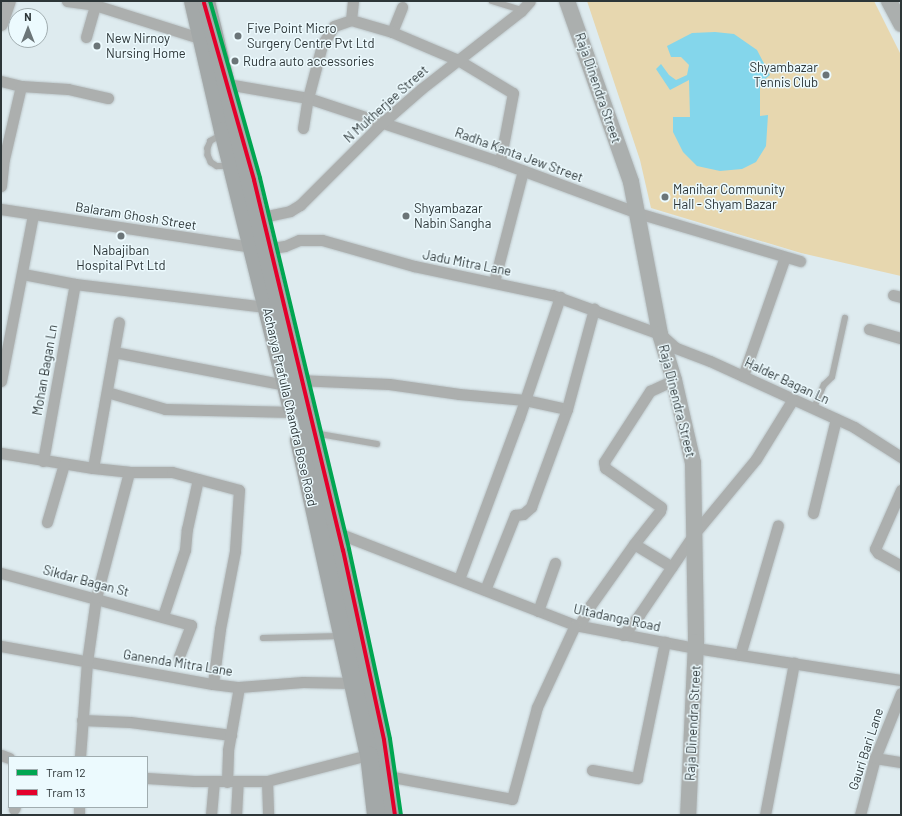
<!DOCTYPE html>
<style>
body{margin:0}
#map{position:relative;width:902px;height:816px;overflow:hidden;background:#deebef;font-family:Barlow,sans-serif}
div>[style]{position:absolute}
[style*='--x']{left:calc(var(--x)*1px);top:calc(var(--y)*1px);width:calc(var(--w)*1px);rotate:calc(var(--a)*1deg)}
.green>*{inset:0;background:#e7d7af}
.water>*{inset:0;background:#84d6eb}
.roads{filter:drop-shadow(0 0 1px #bcc6c9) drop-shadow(0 0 1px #bcc6c9)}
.service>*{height:5.5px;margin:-2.75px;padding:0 2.75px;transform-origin:2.75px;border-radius:2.75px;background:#acafae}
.minor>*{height:11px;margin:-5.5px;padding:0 5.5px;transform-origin:5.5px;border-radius:5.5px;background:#acafae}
.tertiary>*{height:14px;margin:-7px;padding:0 7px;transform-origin:7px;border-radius:7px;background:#acafae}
.secondary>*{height:16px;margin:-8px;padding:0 8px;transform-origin:8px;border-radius:8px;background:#abafae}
.primary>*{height:18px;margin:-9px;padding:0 9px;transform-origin:9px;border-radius:9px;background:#a3a8a8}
.tram>*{height:1px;margin:-0.5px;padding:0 0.5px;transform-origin:0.5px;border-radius:0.5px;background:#a7acad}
.tram-1>*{height:4px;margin:-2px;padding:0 2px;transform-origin:2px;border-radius:2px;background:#00a651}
.tram-2>*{height:4px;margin:-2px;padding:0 2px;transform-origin:2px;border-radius:2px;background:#e4002b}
.dots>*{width:11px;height:11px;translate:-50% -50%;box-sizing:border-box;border:2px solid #ecfafe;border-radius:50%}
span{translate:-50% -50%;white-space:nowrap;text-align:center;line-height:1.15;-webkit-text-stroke:3px #ecfafe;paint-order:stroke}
.poi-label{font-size:13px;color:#2d3638}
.left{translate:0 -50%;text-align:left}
.right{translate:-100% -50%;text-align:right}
.street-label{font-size:13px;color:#2d3638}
.frame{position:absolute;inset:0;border:2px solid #2d3638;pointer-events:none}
.legend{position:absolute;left:8px;top:756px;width:140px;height:52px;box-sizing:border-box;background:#ecfafe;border:1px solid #a0acaf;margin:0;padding:5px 7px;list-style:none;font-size:12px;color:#2d3638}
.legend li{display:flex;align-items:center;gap:8px;height:20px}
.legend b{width:20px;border:1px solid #a0acaf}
.north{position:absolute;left:8px;top:8px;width:40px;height:40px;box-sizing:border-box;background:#ecfafe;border:1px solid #a0acaf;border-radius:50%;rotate:0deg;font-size:11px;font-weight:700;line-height:16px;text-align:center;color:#2d3638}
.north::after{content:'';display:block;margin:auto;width:14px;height:18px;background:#6b7578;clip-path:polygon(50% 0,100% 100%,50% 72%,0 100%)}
</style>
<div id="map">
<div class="green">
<i style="clip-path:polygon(587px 1px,874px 1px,901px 55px,901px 276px,801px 253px,651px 208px,640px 160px)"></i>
</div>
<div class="water">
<i style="clip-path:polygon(715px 32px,734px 34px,757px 50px,770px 75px,760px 83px,760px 116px,768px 115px,766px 146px,756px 162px,742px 169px,720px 171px,697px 166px,683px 152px,673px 132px,673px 117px,690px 117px,689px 80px,670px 90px,656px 69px,661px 64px,669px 75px,676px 80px,687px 75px,689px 65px,681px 57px,671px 57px,667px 46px,692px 33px)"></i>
</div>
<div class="roads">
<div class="service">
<i style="--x:492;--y:1;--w:30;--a:17"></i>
<i style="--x:222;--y:135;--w:13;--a:151"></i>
<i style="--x:211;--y:141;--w:8;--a:113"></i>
<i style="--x:208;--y:148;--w:7;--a:90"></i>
<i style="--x:208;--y:155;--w:8;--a:67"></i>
<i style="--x:211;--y:162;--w:7;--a:34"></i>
<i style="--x:217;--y:166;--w:12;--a:0"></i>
<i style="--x:814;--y:408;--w:25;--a:-67"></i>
<i style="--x:824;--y:385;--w:11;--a:-45"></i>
<i style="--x:832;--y:377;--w:60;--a:-77.6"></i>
<i style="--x:314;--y:433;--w:64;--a:9.9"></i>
<i style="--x:263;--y:638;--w:78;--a:-1.5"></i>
</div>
<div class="minor">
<i style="--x:67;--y:1;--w:28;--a:8"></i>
<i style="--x:95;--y:5;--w:112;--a:17.6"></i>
<i style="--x:202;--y:39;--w:3;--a:-18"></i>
<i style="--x:351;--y:20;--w:19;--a:-84"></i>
<i style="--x:392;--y:32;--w:27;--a:-68"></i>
<i style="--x:86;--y:37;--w:33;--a:-74"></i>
<i style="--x:1;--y:81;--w:21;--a:14"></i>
<i style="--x:21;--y:86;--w:47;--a:3.7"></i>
<i style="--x:68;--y:89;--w:41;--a:12.7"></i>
<i style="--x:227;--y:84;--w:82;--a:9.8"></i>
<i style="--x:308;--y:98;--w:202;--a:18.4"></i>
<i style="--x:500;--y:162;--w:147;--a:20.3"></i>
<i style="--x:638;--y:213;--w:169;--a:16.5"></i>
<i style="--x:303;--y:128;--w:30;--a:-81"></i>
<i style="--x:308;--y:98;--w:55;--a:-75.2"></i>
<i style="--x:322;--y:45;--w:22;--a:-58"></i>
<i style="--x:334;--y:26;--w:18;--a:-19"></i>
<i style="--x:351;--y:20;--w:43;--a:16.3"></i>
<i style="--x:392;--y:32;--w:72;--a:23"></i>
<i style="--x:458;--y:60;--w:64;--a:31"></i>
<i style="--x:513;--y:93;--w:70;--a:100.7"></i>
<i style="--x:1;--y:186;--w:27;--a:-84"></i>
<i style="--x:4;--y:159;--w:75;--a:-76.9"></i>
<i style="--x:1;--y:209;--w:268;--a:8.6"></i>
<i style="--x:266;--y:249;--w:19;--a:-9"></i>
<i style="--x:285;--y:246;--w:15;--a:-23"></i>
<i style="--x:299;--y:240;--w:23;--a:0"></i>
<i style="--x:322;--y:240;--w:96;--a:15.8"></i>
<i style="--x:414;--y:266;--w:141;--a:11.9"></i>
<i style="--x:552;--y:295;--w:115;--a:19.9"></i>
<i style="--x:660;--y:334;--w:21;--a:41"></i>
<i style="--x:676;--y:348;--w:36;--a:21"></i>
<i style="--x:710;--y:361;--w:158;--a:24.6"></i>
<i style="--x:854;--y:427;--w:56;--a:32.6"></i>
<i style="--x:253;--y:219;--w:38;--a:-12"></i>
<i style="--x:290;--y:211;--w:12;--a:-31"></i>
<i style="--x:300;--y:205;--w:116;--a:-45"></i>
<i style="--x:382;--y:123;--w:52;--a:-41.1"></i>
<i style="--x:421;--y:89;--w:127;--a:-38"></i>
<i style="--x:521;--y:11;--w:13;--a:-48"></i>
<i style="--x:23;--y:274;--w:53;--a:10.9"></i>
<i style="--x:75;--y:284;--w:192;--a:6.9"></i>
<i style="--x:494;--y:282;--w:115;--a:-75.4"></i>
<i style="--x:893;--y:295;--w:8;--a:14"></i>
<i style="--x:869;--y:329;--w:33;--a:16"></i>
<i style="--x:114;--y:352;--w:174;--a:10.9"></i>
<i style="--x:285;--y:385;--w:13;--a:-23"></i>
<i style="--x:297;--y:380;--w:92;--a:2.5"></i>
<i style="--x:389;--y:384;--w:71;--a:8.1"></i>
<i style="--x:459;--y:394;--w:66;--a:5.2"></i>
<i style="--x:525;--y:400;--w:43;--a:12.1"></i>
<i style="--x:743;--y:376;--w:126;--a:-70.6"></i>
<i style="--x:1;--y:381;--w:169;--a:-79.1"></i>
<i style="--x:107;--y:392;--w:60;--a:16.3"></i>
<i style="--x:165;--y:409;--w:128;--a:1.3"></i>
<i style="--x:1;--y:453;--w:93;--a:9.3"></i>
<i style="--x:93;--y:468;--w:36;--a:6"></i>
<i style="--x:129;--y:472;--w:43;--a:0"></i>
<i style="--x:172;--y:472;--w:69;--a:15"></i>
<i style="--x:239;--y:490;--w:61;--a:93.8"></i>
<i style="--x:235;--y:551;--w:79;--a:100.9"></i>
<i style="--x:220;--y:629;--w:55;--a:97.3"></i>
<i style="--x:43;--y:461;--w:180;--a:-79.8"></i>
<i style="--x:93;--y:468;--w:148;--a:-79.9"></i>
<i style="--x:901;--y:490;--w:64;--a:113.8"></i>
<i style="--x:875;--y:549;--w:5;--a:53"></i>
<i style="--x:878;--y:553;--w:26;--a:29"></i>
<i style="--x:813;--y:513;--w:97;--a:-76.3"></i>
<i style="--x:47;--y:522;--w:60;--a:-73.7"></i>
<i style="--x:330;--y:530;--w:263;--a:21.2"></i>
<i style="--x:575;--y:625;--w:123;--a:10.8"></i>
<i style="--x:696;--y:648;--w:207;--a:8.9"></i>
<i style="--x:634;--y:544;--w:42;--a:-51.8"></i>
<i style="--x:660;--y:511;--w:4;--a:-76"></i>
<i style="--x:661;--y:507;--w:68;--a:-145.1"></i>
<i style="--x:605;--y:468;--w:6;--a:-99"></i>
<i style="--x:604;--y:462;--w:85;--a:-57.1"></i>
<i style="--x:650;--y:391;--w:26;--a:-25"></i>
<i style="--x:1;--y:573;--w:197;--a:15.3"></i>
<i style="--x:191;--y:625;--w:34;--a:111"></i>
<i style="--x:459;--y:579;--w:172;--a:-69.6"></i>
<i style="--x:519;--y:418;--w:128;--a:-71.3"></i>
<i style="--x:485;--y:590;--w:81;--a:-68.2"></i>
<i style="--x:515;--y:515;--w:8;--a:-7"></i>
<i style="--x:523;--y:514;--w:11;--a:-41"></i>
<i style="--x:531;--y:507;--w:104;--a:-69.8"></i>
<i style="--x:567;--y:409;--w:104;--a:-74.9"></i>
<i style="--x:538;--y:611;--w:51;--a:-70.5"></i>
<i style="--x:163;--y:616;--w:70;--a:-71.6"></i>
<i style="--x:185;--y:550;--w:21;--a:-85"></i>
<i style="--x:187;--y:529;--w:51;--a:-77.6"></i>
<i style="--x:579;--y:626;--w:23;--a:-61"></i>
<i style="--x:590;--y:606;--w:76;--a:-54.6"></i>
<i style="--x:634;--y:544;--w:44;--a:31.2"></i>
<i style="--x:623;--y:635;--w:26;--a:-51"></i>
<i style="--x:639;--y:615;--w:98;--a:-55.8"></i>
<i style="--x:694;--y:534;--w:97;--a:-50.4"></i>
<i style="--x:756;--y:459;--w:70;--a:-58.3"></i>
<i style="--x:1;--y:646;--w:215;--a:10.2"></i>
<i style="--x:213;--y:684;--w:26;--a:7"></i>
<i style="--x:239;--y:687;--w:64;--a:-4.5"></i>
<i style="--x:303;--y:682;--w:49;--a:1.2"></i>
<i style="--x:740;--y:655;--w:135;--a:-73.7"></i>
<i style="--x:82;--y:720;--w:48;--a:2.4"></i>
<i style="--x:130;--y:722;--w:102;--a:7.3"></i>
<i style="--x:1;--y:755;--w:9;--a:21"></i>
<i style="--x:80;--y:757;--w:95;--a:-85.8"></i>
<i style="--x:87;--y:662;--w:65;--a:-82"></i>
<i style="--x:96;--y:598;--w:130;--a:-75.3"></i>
<i style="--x:875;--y:758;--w:26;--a:9"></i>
<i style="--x:592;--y:770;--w:46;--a:10.1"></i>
<i style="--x:637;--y:778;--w:139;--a:-78.4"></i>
<i style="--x:387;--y:776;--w:127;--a:10.4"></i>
<i style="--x:512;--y:799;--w:95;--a:-74.8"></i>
<i style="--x:537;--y:707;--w:90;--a:-65.1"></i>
<i style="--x:147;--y:778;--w:47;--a:3.7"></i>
<i style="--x:194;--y:781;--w:73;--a:0"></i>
<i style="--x:267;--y:781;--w:112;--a:-14.5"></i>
<i style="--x:267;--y:781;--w:34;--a:88"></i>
<i style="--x:227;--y:782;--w:32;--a:-88"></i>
<i style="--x:228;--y:750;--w:64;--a:-80.1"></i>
<i style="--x:14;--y:809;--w:2;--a:-63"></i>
<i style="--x:79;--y:815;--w:8;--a:-90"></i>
<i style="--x:211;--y:815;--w:34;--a:-85"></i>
<i style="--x:236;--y:815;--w:33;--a:-87"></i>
<i style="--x:765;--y:815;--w:155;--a:-79.2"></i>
<i style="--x:860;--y:815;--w:59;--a:-75.3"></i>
<i style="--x:875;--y:758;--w:70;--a:-68.2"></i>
</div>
<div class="tertiary">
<i style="--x:1;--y:24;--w:24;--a:-71"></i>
</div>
<div class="secondary">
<i style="--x:567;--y:1;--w:192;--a:70.5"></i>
<i style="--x:631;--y:182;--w:155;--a:79.2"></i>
<i style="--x:660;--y:334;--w:48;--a:73.1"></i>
<i style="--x:674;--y:380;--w:85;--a:77.1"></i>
<i style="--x:693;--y:463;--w:179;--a:89"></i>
<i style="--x:696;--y:642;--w:173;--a:92.6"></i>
<i style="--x:889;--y:1;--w:26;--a:62"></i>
</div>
<div class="primary">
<i style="--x:193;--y:1;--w:133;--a:77"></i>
<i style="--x:223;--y:131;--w:286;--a:76.1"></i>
<i style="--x:206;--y:1;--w:545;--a:76.42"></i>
<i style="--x:334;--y:531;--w:156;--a:77.4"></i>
<i style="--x:368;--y:683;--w:70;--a:77.6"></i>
<i style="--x:383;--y:751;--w:64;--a:83.8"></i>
<i style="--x:299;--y:440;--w:323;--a:77.5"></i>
<i style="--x:369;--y:755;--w:60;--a:83.3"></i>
</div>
</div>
<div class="tram">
<i style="--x:206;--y:1;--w:185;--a:74"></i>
<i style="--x:257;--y:179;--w:381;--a:76.7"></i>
<i style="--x:345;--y:550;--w:193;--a:77.8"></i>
<i style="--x:386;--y:739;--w:77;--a:81"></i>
<i style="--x:8;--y:3;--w:2;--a:-63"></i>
</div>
<div class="tram-1">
<i style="--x:210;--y:1;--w:184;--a:74.2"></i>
<i style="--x:260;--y:178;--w:382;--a:76.5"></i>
<i style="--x:349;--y:549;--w:194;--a:77.8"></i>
<i style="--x:390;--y:739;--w:77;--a:81.8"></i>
</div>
<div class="tram-2">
<i style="--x:204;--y:3;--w:184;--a:74.2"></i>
<i style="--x:254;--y:180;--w:381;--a:76.5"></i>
<i style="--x:343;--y:550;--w:194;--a:77.8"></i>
<i style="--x:384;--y:740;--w:76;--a:81.7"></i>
</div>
<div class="dots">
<i style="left:238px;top:36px;background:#6b7578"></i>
<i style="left:97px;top:46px;background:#6b7578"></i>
<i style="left:235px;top:61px;background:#6b7578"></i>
<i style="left:826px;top:75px;background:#6b7578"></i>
<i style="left:665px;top:197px;background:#6b7578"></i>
<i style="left:406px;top:216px;background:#6b7578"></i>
<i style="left:121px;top:236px;background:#6b7578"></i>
</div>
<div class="poi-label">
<span class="left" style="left:247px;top:36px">Five Point Micro<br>Surgery Centre Pvt Ltd</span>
<span class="left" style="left:106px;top:46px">New Nirnoy<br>Nursing Home</span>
<span class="left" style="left:243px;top:61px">Rudra auto accessories</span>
<span class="right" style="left:818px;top:75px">Shyambazar<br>Tennis Club</span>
<span class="left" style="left:673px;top:197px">Manihar Community<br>Hall - Shyam Bazar</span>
<span class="left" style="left:414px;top:216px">Shyambazar<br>Nabin Sangha</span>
<span style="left:121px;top:258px">Nabajiban<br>Hospital Pvt Ltd</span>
</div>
<div class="street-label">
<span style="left:598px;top:88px;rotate:71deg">Raja Dinendra Street</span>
<span style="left:386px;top:104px;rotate:-42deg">N Mukherjee Street</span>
<span style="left:519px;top:155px;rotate:20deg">Radha Kanta Jew Street</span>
<span style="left:136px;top:216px;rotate:9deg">Balaram Ghosh Street</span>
<span style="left:467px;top:263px;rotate:11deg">Jadu Mitra Lane</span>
<span style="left:45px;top:370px;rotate:-80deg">Mohan Bagan Ln</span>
<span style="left:787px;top:381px;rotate:25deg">Halder Bagan Ln</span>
<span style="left:677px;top:401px;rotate:76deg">Raja Dinendra Street</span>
<span style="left:290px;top:407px;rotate:77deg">Acharya Prafulla Chandra Bose Road</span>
<span style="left:86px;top:581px;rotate:15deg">Sikdar Bagan St</span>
<span style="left:617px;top:618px;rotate:12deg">Ultadanga Road</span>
<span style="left:178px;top:663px;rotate:9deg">Ganenda Mitra Lane</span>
<span style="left:693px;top:723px;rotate:-87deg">Raja Dinendra Street</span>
<span style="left:866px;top:749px;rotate:-72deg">Gauri Bari Lane</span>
</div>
<div class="frame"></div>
<ul class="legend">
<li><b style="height:5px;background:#00a651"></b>Tram 12</li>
<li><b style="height:5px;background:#e4002b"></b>Tram 13</li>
</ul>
<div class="north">N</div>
</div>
